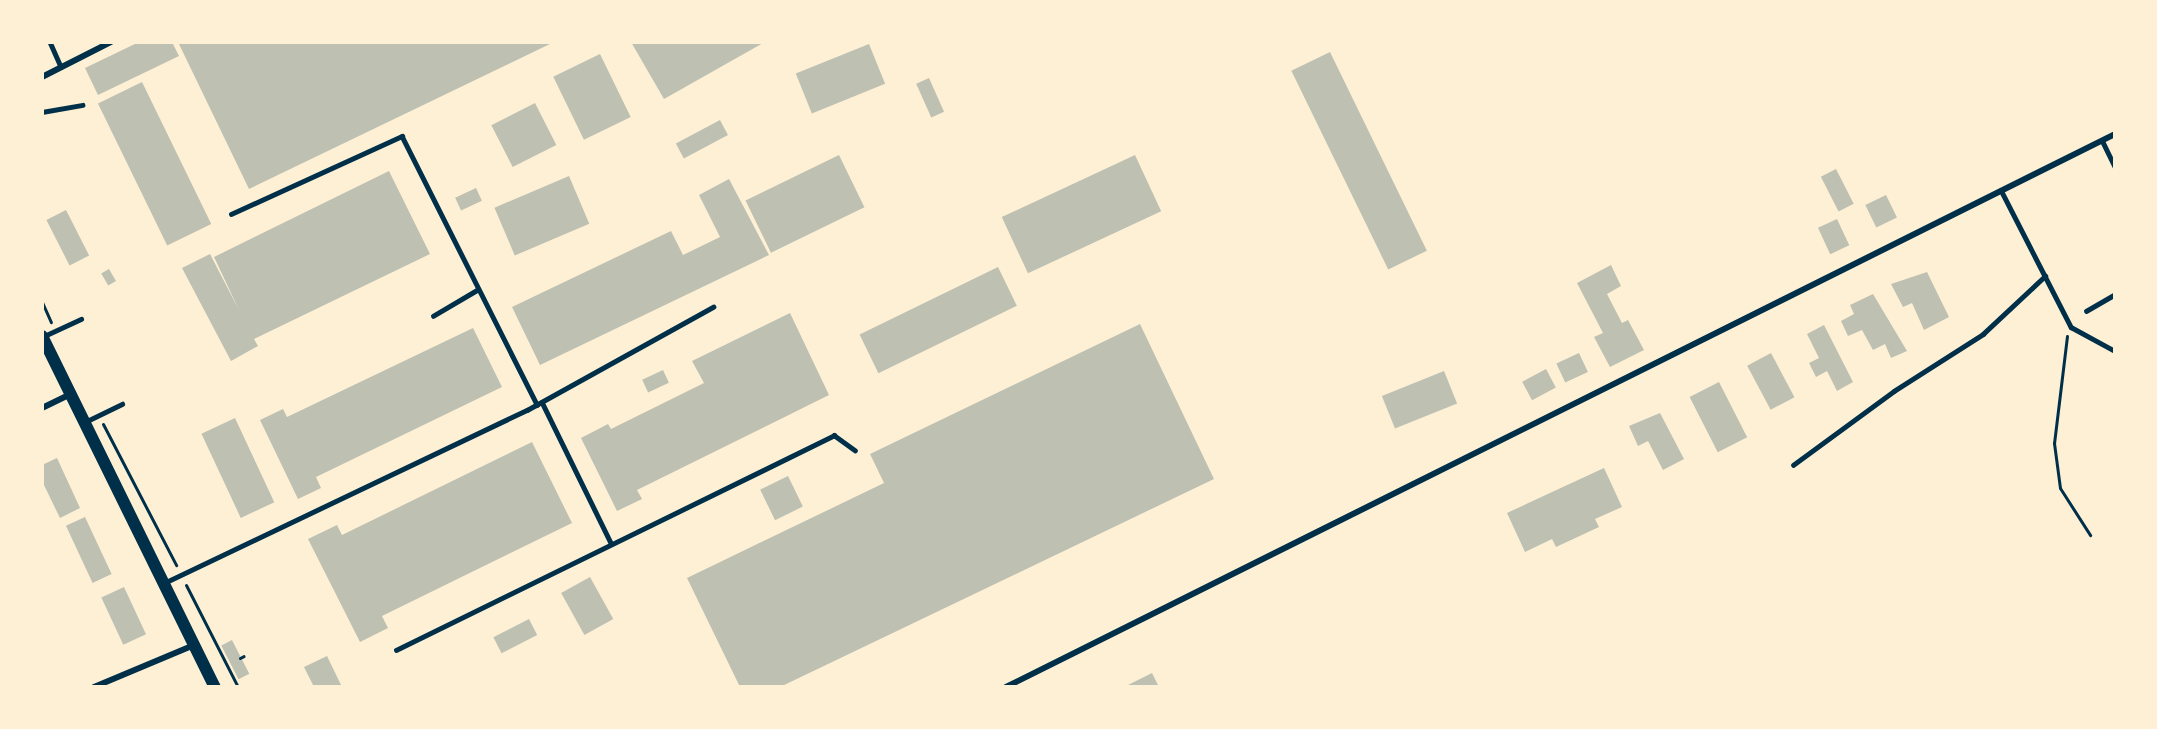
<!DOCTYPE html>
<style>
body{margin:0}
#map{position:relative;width:2157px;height:729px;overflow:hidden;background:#fdf0d5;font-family:"Fira Sans",sans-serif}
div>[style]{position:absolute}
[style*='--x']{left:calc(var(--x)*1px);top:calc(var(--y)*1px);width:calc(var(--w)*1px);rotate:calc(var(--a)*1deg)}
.building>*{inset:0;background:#bec0b2;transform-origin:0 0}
.path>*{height:3px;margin:-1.5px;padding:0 1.5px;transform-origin:1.5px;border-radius:1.5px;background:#003049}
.service>*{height:4.5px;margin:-2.25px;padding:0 2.25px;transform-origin:2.25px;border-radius:2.25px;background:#003049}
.minor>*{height:6px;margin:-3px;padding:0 3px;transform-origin:3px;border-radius:3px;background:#003049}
.secondary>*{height:12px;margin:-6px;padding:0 6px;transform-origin:6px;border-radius:6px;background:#003049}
span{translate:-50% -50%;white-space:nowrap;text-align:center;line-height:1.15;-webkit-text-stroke:4.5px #fdf0d5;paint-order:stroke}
.frame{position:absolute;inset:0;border:44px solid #fdf0d5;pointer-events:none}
</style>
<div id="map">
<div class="building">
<i style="clip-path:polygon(139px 42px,172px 42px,179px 56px,98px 95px,85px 68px)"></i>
<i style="clip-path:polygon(178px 42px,554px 42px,249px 189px)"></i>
<i style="clip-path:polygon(631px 42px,765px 42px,664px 99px)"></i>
<i style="left:869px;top:44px;width:43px;height:79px;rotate:68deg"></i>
<i style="left:1330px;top:52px;width:221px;height:43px;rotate:64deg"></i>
<i style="left:600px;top:54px;width:70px;height:52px;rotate:64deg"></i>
<i style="left:929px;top:78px;width:37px;height:14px;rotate:66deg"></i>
<i style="left:142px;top:82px;width:158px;height:49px;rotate:64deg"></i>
<i style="left:535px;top:103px;width:47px;height:49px;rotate:63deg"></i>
<i style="left:720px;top:120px;width:17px;height:50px;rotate:62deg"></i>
<i style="left:839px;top:155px;width:58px;height:104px;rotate:64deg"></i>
<i style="left:1135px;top:155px;width:62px;height:147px;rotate:65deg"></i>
<i style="left:1836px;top:169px;width:39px;height:17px;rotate:63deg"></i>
<i style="clip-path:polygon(389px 171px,430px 254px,254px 339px,258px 346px,231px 361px,182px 268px,210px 254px,239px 310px,214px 257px)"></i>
<i style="left:569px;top:176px;width:52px;height:81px;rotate:67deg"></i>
<i style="clip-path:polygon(729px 179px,769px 255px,540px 365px,512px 307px,671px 231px,683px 255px,720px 237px,699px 195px)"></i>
<i style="left:476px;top:188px;width:14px;height:23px;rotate:65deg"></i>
<i style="left:1886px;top:195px;width:25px;height:23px;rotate:64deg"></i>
<i style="left:66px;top:210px;width:51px;height:22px;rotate:63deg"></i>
<i style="left:1837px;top:219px;width:29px;height:21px;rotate:65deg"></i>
<i style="clip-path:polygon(1611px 265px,1621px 286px,1607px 294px,1622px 323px,1628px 320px,1644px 350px,1610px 367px,1594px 337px,1603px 333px,1577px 283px)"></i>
<i style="left:998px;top:267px;width:43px;height:154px;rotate:64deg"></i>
<i style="left:109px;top:269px;width:14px;height:9px;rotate:60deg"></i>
<i style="clip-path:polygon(1927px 272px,1949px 317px,1924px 330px,1912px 303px,1903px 307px,1891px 284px)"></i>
<i style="clip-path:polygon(1873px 294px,1907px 351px,1891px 358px,1885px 344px,1873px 350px,1862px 330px,1848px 336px,1841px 321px,1854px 314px,1850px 305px)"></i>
<i style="clip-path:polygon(790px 313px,829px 395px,637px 490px,642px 499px,617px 511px,581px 438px,608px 424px,611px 429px,704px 383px,692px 361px)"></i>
<i style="clip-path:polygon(1140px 324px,1214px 479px,780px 687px,740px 687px,687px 578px,884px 483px,870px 454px)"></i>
<i style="clip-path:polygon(1824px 325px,1853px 382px,1837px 391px,1827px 371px,1816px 377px,1809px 363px,1819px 358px,1807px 334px)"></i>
<i style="clip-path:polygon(473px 328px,502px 387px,316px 477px,321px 488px,298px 499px,260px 420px,283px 409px,287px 417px)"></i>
<i style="left:1579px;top:353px;width:21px;height:25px;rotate:65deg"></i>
<i style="left:1771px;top:353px;width:50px;height:27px;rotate:62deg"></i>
<i style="left:1546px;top:369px;width:21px;height:27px;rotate:62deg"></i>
<i style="left:663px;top:370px;width:14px;height:23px;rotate:65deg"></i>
<i style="left:1444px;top:371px;width:35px;height:67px;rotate:68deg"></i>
<i style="left:1719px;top:382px;width:62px;height:33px;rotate:63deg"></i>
<i style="clip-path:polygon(1660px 413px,1684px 459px,1663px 470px,1648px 441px,1638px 446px,1629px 426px)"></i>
<i style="left:235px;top:418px;width:93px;height:37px;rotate:65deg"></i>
<i style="clip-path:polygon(532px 442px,572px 523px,382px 616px,388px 628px,360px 642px,308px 539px,337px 525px,342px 535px)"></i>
<i style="clip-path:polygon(57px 458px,80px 508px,60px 518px,42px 481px,42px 465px)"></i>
<i style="clip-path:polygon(1604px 468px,1622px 507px,1595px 519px,1599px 527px,1556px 547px,1552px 539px,1525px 552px,1507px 513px)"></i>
<i style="left:788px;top:476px;width:34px;height:31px;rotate:64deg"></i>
<i style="left:85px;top:517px;width:63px;height:21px;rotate:65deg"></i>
<i style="left:590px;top:577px;width:48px;height:33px;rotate:61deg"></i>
<i style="left:124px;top:587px;width:52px;height:25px;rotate:65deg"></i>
<i style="left:529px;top:619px;width:18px;height:40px;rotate:63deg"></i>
<i style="left:232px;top:640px;width:38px;height:12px;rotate:63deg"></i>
<i style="clip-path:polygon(327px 656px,342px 687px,314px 687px,304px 667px)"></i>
<i style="clip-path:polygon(1152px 673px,1159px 687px,1124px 687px)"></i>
</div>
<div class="path">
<i style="--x:42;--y:302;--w:22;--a:66"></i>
<i style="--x:2067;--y:336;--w:108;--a:96.9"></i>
<i style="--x:2054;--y:443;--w:45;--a:82.4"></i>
<i style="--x:2060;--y:488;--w:56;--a:57.4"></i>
<i style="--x:103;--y:424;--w:159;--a:62.6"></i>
<i style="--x:186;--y:585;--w:114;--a:63"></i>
<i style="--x:240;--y:658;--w:4;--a:-27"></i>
</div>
<div class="service">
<i style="--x:50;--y:42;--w:27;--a:66"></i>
<i style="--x:42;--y:112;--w:41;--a:-9.9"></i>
<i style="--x:2102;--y:140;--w:30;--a:64"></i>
<i style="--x:2001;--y:190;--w:154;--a:62.9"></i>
<i style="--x:2071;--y:327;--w:50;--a:28.6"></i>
<i style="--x:231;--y:214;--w:188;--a:-24.5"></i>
<i style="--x:402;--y:136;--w:301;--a:63.3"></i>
<i style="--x:2086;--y:311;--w:34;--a:-30"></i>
<i style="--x:433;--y:316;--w:51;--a:-30.6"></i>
<i style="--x:42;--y:337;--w:43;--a:-24.8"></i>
<i style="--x:542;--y:402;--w:157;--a:63.9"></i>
<i style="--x:87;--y:421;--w:39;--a:-26"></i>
<i style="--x:1793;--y:465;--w:125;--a:-36.2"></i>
<i style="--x:1894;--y:391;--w:106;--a:-32.6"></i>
<i style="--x:1983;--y:334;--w:85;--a:-43.1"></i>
<i style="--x:164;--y:583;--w:402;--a:-25.5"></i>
<i style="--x:527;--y:410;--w:213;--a:-29"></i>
<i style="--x:396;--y:650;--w:488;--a:-26.1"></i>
<i style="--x:834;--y:435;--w:26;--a:36"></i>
</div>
<div class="minor">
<i style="--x:42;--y:77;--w:77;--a:-26.9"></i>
<i style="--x:42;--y:408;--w:32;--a:-26"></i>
<i style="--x:94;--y:687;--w:108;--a:-22.8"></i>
<i style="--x:1006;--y:687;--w:1239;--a:-26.5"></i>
</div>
<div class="secondary">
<i style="--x:42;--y:336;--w:391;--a:63.8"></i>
</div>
<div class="frame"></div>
</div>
